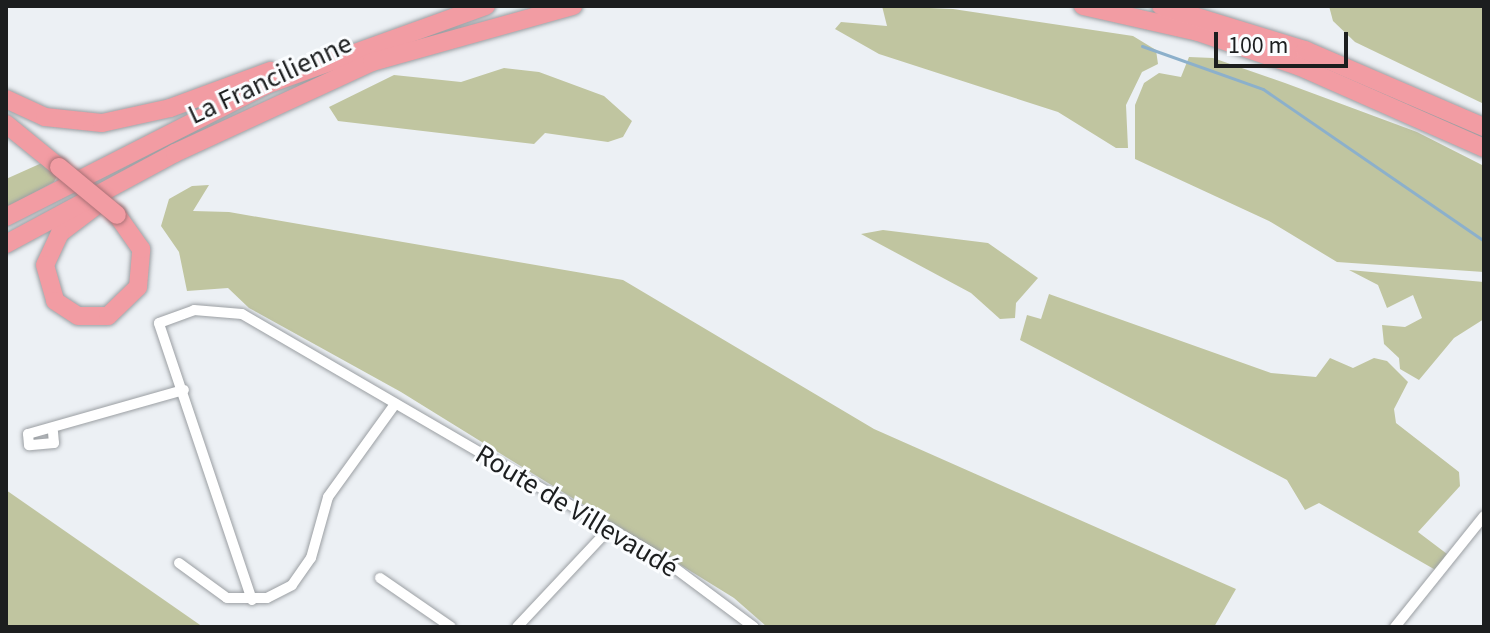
<!DOCTYPE html>
<meta charset="utf-8">
<style>
body{margin:0}
#map{position:relative;width:1490px;height:633px;overflow:hidden;background:#ecf0f4;font-family:"Source Sans 3",sans-serif}
div>[style]{position:absolute}
[style*='--x']{left:calc(var(--x)*1px);top:calc(var(--y)*1px);width:calc(var(--w)*1px);rotate:calc(var(--a)*1deg)}
.green>*{inset:0;background:#c0c5a0}
.stream>*{height:3px;margin:-1.5px;padding:0 1.5px;transform-origin:1.5px;border-radius:1.5px;background:#8cb0cb}
.roads{filter:drop-shadow(0 0 2px #9b9fa3) drop-shadow(0 0 2px #9b9fa3)}
.minor>*{height:10px;margin:-5px;padding:0 5px;transform-origin:5px;border-radius:5px;background:#fff}
.motorway>*{height:18px;margin:-9px;padding:0 9px;transform-origin:9px;border-radius:9px;background:#f29ca3}
.bridges{filter:drop-shadow(0 0 2px #a77075) drop-shadow(0 0 2px #a77075)}
.motorway-bridge>*{height:18px;margin:-9px;padding:0 9px;transform-origin:9px;border-radius:9px;background:#f29ca3}
span{translate:-50% -50%;white-space:nowrap;text-align:center;line-height:1.15;-webkit-text-stroke:6px #fbfdff;paint-order:stroke}
.street-label{font-size:28px;color:#1c1e1f}
.frame{position:absolute;inset:0;border:8px solid #1c1e1f;pointer-events:none}
.scale{position:absolute;left:1214px;top:32px;width:134px;height:36px;box-sizing:border-box;border:4px solid #1c1e1f;border-top:0;padding-left:10px;font-size:24px;line-height:28px;white-space:nowrap;color:#1c1e1f;-webkit-text-stroke:6px #fbfdff;paint-order:stroke}
</style>
<div id="map">
<div class="green">
<i style="clip-path:polygon(882px 6px,953px 9px,1133px 36px,1156px 50px,1158px 64px,1142px 72px,1126px 105px,1128px 148px,1116px 148px,1058px 112px,879px 54px,835px 29px,841px 22px,887px 26px)"></i>
<i style="clip-path:polygon(1329px 6px,1484px 6px,1484px 104px,1355px 42px,1333px 21px)"></i>
<i style="clip-path:polygon(1189px 57px,1213px 58px,1285px 83px,1417px 132px,1484px 166px,1484px 272px,1337px 262px,1269px 221px,1135px 159px,1135px 105px,1144px 83px,1159px 73px,1181px 77px)"></i>
<i style="clip-path:polygon(504px 68px,539px 72px,604px 96px,632px 121px,623px 137px,608px 142px,545px 133px,534px 144px,338px 121px,329px 107px,394px 75px,461px 82px)"></i>
<i style="clip-path:polygon(44px 162px,58px 174px,54px 182px,6px 208px,6px 179px)"></i>
<i style="clip-path:polygon(209px 185px,193px 211px,229px 212px,623px 280px,874px 429px,1236px 589px,1214px 627px,767px 627px,734px 598px,401px 392px,249px 308px,228px 288px,187px 291px,179px 252px,161px 226px,169px 199px,192px 186px)"></i>
<i style="clip-path:polygon(883px 230px,988px 243px,1038px 278px,1016px 303px,1015px 318px,1000px 319px,971px 293px,861px 234px)"></i>
<i style="clip-path:polygon(1349px 270px,1484px 282px,1484px 319px,1454px 338px,1419px 380px,1400px 369px,1399px 358px,1384px 344px,1382px 325px,1405px 327px,1422px 318px,1413px 295px,1387px 308px,1378px 285px)"></i>
<i style="clip-path:polygon(1049px 294px,1271px 373px,1316px 377px,1330px 358px,1353px 368px,1374px 358px,1387px 361px,1408px 382px,1394px 409px,1396px 423px,1459px 472px,1460px 486px,1418px 532px,1451px 557px,1439px 572px,1319px 503px,1305px 510px,1287px 480px,1020px 340px,1027px 315px,1041px 319px)"></i>
<i style="clip-path:polygon(6px 490px,203px 627px,6px 627px)"></i>
</div>
<div class="stream">
<i style="--x:1142;--y:46;--w:128;--a:19.6"></i>
<i style="--x:1263;--y:89;--w:268;--a:34.5"></i>
</div>
<div class="roads">
<div class="minor">
<i style="--x:53;--y:432;--w:11;--a:85"></i>
<i style="--x:54;--y:443;--w:25;--a:175"></i>
<i style="--x:29;--y:445;--w:11;--a:-95"></i>
<i style="--x:28;--y:434;--w:162;--a:-15.8"></i>
<i style="--x:179;--y:563;--w:59;--a:36.1"></i>
<i style="--x:227;--y:598;--w:40;--a:0"></i>
<i style="--x:267;--y:598;--w:28;--a:-27"></i>
<i style="--x:292;--y:585;--w:33;--a:-55"></i>
<i style="--x:311;--y:558;--w:63;--a:-74.4"></i>
<i style="--x:328;--y:497;--w:115;--a:-54.2"></i>
<i style="--x:380;--y:578;--w:86;--a:34.6"></i>
<i style="--x:252;--y:600;--w:292;--a:-108.6"></i>
<i style="--x:159;--y:323;--w:37;--a:-20"></i>
<i style="--x:194;--y:310;--w:48;--a:4.8"></i>
<i style="--x:242;--y:314;--w:488;--a:30.2"></i>
<i style="--x:664;--y:560;--w:112;--a:36.7"></i>
<i style="--x:517;--y:627;--w:136;--a:-46.8"></i>
<i style="--x:1395;--y:627;--w:142;--a:-51.3"></i>
</div>
<div class="motorway">
<i style="--x:1083;--y:6;--w:118;--a:12.7"></i>
<i style="--x:1198;--y:32;--w:106;--a:18.8"></i>
<i style="--x:1298;--y:66;--w:203;--a:23.8"></i>
<i style="--x:1161;--y:6;--w:151;--a:17"></i>
<i style="--x:1305;--y:50;--w:195;--a:23.3"></i>
<i style="--x:6;--y:99;--w:43;--a:24.8"></i>
<i style="--x:45;--y:117;--w:57;--a:6"></i>
<i style="--x:102;--y:123;--w:70;--a:-12.4"></i>
<i style="--x:170;--y:108;--w:107;--a:-20.3"></i>
<i style="--x:6;--y:124;--w:68;--a:39.1"></i>
<i style="--x:93;--y:208;--w:41;--a:142.9"></i>
<i style="--x:60;--y:233;--w:35;--a:115"></i>
<i style="--x:45;--y:265;--w:37;--a:74"></i>
<i style="--x:55;--y:301;--w:27;--a:33"></i>
<i style="--x:78;--y:316;--w:30;--a:0"></i>
<i style="--x:108;--y:316;--w:42;--a:-44"></i>
<i style="--x:138;--y:287;--w:38;--a:-85"></i>
<i style="--x:141;--y:249;--w:42;--a:-125.2"></i>
<i style="--x:6;--y:217;--w:292;--a:-26.9"></i>
<i style="--x:266;--y:85;--w:234;--a:-19.8"></i>
<i style="--x:6;--y:244;--w:192;--a:-28.3"></i>
<i style="--x:175;--y:153;--w:217;--a:-24.8"></i>
<i style="--x:372;--y:62;--w:209;--a:-15.6"></i>
</div>
</div>
<div class="bridges">
<div class="motorway-bridge">
<i style="--x:59;--y:167;--w:75;--a:39.6"></i>
</div>
</div>
<div class="street-label">
<span style="left:270px;top:79px;rotate:-25deg">La Francilienne</span>
<span style="left:577px;top:511px;rotate:31deg">Route de Villevaudé</span>
</div>
<div class="frame"></div>
<div class="scale">100 m</div>
</div>
